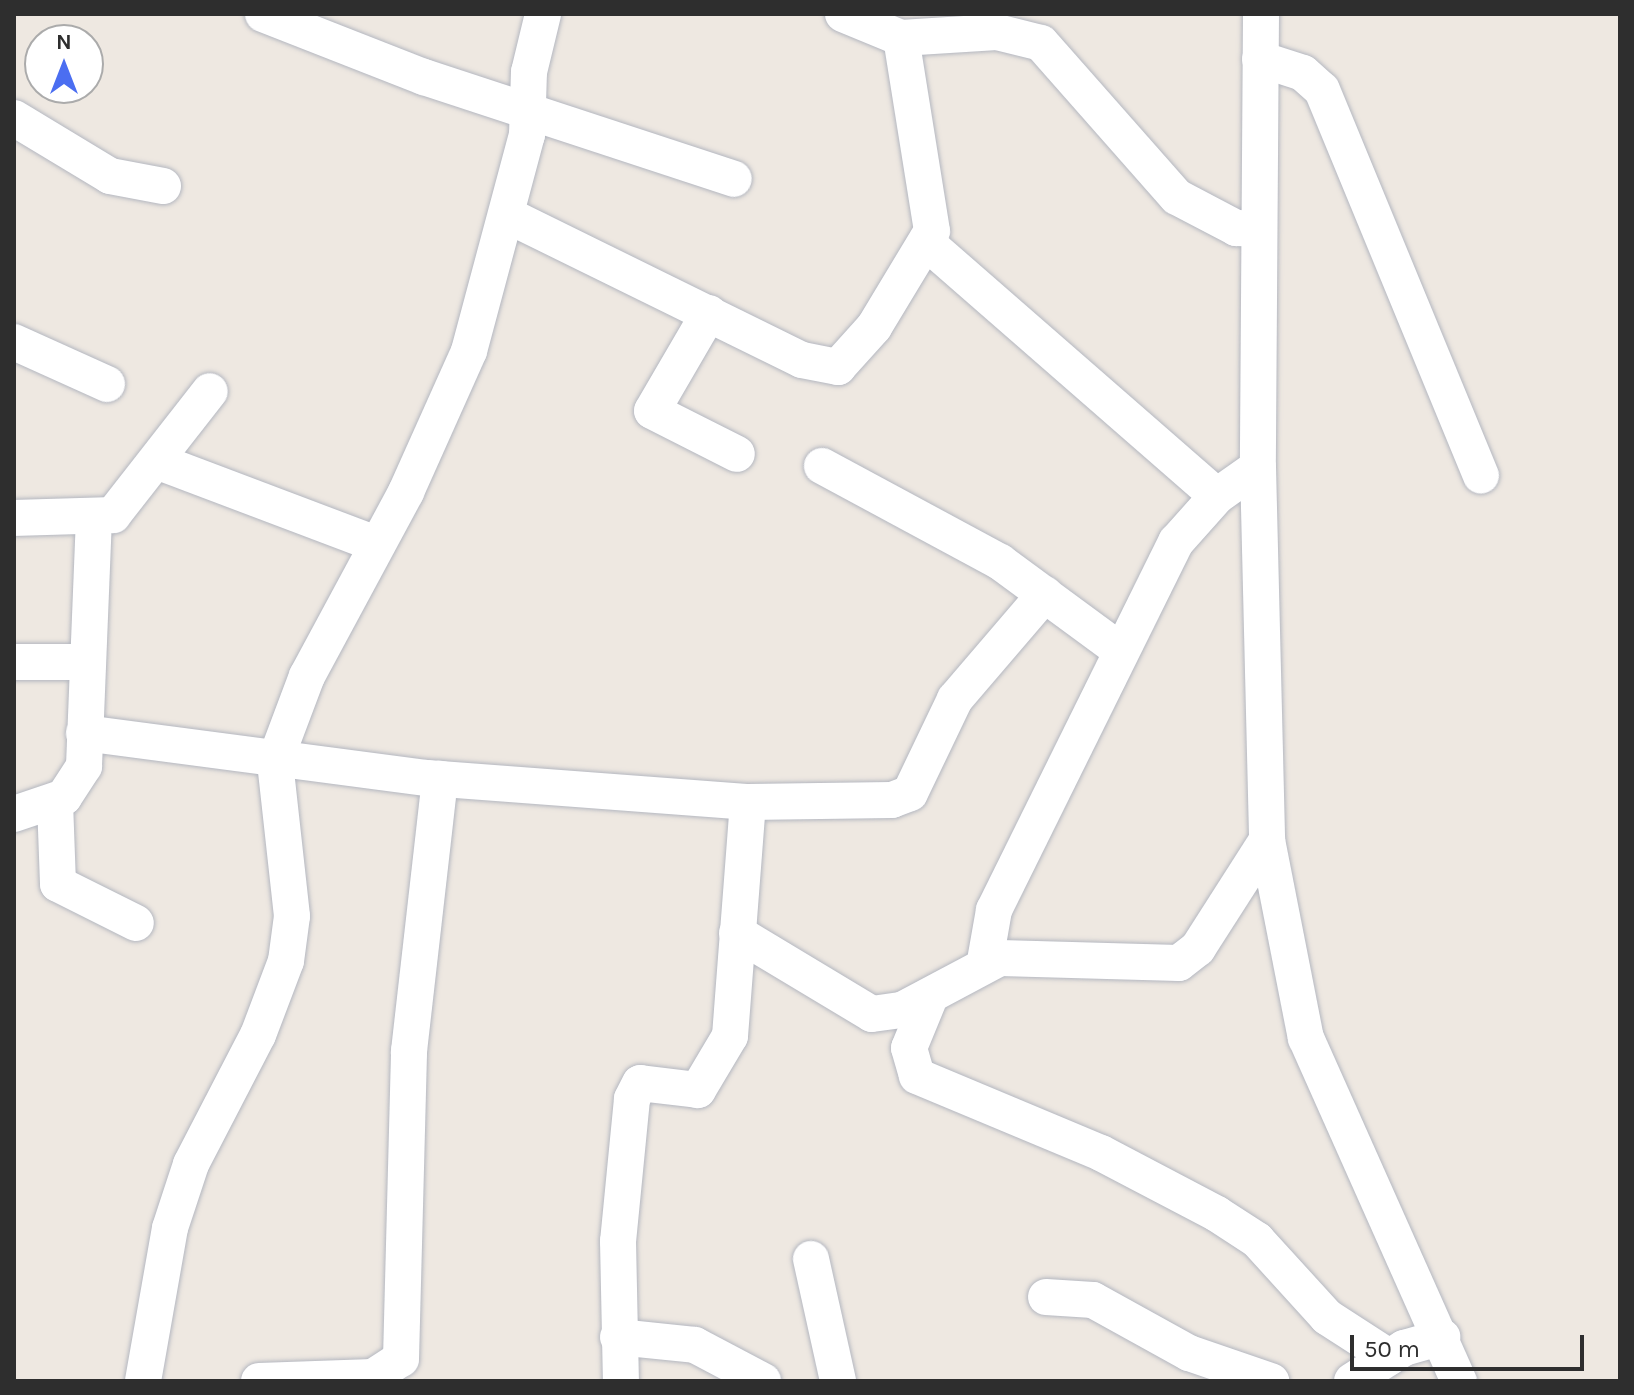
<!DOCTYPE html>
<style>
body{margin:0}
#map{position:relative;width:1634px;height:1395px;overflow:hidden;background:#eee8e1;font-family:Karla,sans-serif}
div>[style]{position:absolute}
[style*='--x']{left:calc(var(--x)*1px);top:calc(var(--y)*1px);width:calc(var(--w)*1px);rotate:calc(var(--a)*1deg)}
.roads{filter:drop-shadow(0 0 2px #b4b7c0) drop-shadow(0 0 2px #b4b7c0)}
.minor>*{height:36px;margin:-18px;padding:0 18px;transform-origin:18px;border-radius:18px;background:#fff}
span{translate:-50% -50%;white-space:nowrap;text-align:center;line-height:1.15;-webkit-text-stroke:6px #fff;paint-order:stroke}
.frame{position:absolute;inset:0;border:16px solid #2e2e2e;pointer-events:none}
.north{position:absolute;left:24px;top:24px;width:80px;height:80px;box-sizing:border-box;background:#fff;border:2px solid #ababab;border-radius:50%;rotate:0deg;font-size:22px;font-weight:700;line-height:32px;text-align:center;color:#2e2e2e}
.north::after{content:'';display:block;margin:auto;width:28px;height:36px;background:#4b6ef1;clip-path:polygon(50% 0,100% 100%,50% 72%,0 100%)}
.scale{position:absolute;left:1350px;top:1335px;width:234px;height:36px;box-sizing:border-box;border:4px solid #2e2e2e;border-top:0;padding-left:10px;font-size:24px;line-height:28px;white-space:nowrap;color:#2e2e2e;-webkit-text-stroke:6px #fff;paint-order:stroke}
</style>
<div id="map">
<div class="roads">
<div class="minor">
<i style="--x:263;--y:14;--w:173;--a:21.4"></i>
<i style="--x:424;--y:77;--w:326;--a:18.2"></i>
<i style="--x:843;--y:14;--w:63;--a:22.5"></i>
<i style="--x:901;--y:38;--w:96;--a:-3.6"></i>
<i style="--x:997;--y:32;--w:45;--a:14"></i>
<i style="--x:1041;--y:43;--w:205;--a:48.6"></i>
<i style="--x:1177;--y:197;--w:67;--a:27.7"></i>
<i style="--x:1236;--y:228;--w:23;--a:2"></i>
<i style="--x:1261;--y:14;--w:453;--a:90.4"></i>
<i style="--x:1258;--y:467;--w:373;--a:88.6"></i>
<i style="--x:1267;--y:840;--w:202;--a:78.9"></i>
<i style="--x:1306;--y:1038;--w:376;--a:66"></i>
<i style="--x:1260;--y:59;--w:45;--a:18"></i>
<i style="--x:1303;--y:73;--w:25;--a:42"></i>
<i style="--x:1322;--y:90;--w:417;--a:67.6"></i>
<i style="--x:14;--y:118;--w:112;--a:31.1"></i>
<i style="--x:110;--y:176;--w:54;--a:10.7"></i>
<i style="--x:509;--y:216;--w:326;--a:26.2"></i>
<i style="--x:802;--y:360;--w:37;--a:11"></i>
<i style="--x:838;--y:367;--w:54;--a:-48"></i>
<i style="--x:874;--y:327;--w:112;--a:-58.9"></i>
<i style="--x:932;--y:231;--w:195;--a:-99.1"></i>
<i style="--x:928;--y:244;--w:383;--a:41.1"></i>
<i style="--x:709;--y:313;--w:113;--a:120.2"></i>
<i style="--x:652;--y:411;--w:95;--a:26.8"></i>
<i style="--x:14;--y:342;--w:102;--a:24.3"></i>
<i style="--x:159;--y:462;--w:232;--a:20.7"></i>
<i style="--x:822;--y:466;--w:202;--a:28.3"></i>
<i style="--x:1000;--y:562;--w:150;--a:36.3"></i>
<i style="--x:14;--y:518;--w:99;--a:-1.7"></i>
<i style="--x:113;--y:515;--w:157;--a:-52"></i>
<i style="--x:14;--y:662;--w:73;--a:0"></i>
<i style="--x:84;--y:733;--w:347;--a:7.5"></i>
<i style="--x:428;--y:778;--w:321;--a:4.3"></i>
<i style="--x:748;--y:802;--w:235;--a:94.4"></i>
<i style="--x:730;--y:1036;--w:63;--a:120.7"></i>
<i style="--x:698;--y:1090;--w:58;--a:-173.1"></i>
<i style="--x:640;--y:1083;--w:18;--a:117"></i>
<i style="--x:632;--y:1099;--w:143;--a:95.6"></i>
<i style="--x:618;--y:1241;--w:140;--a:88.8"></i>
<i style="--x:55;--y:802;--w:82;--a:87.9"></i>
<i style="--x:58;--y:884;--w:87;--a:26.6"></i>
<i style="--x:748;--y:802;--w:144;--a:-0.8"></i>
<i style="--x:892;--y:800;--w:19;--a:-21"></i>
<i style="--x:910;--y:793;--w:104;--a:-64.4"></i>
<i style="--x:955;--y:699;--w:138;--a:-49.4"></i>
<i style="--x:14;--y:814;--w:53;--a:-18.8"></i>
<i style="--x:64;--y:797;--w:37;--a:-57"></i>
<i style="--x:84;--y:766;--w:245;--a:-87.7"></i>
<i style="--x:737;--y:933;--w:157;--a:31"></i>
<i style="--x:872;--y:1014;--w:30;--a:-8"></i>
<i style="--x:902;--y:1010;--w:111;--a:-28"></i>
<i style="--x:1000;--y:958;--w:179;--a:1.6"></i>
<i style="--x:1179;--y:963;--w:24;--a:-38"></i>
<i style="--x:1198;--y:948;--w:128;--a:-57.4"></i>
<i style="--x:985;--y:961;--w:52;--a:-80"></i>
<i style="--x:994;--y:910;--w:411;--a:-63.7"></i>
<i style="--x:1176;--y:542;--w:62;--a:-48.3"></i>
<i style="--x:1217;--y:496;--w:50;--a:-35.3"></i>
<i style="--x:930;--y:997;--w:55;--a:112.4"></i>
<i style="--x:909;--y:1048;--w:29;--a:74"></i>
<i style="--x:917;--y:1076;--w:199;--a:22.7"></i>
<i style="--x:1101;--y:1153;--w:131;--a:27.7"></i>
<i style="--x:1217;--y:1214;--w:48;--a:33"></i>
<i style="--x:1257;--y:1240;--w:104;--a:47.7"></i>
<i style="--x:1327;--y:1317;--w:74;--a:32.8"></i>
<i style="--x:811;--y:1259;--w:125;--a:77.5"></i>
<i style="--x:1046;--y:1297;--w:47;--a:3.7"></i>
<i style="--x:1093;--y:1300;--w:110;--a:28.9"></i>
<i style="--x:1189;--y:1353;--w:87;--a:18.9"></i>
<i style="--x:618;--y:1337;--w:77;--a:5.9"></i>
<i style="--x:695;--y:1345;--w:77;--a:27.9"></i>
<i style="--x:143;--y:1381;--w:155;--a:-80"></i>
<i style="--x:170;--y:1228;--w:67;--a:-71.8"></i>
<i style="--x:191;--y:1164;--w:145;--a:-62.6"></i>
<i style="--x:258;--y:1035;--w:79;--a:-69.3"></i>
<i style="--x:286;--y:961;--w:45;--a:-82.4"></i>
<i style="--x:292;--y:916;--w:156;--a:-96.3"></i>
<i style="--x:275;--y:761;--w:91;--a:-69.4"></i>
<i style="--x:307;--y:676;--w:209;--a:-61.7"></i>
<i style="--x:406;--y:492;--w:154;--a:-65.9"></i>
<i style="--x:469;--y:351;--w:224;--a:-75"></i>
<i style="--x:527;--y:135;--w:63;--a:-88.2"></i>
<i style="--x:529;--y:72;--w:60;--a:-76.4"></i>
<i style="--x:259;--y:1381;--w:114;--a:-2"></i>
<i style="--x:373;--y:1377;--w:33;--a:-33"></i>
<i style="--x:401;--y:1359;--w:308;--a:-88.5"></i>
<i style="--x:409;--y:1051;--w:274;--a:-83.5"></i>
<i style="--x:1352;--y:1381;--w:62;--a:-32.4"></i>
<i style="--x:1404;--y:1348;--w:40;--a:-16"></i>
</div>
</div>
<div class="frame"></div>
<div class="north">N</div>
<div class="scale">50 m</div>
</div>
